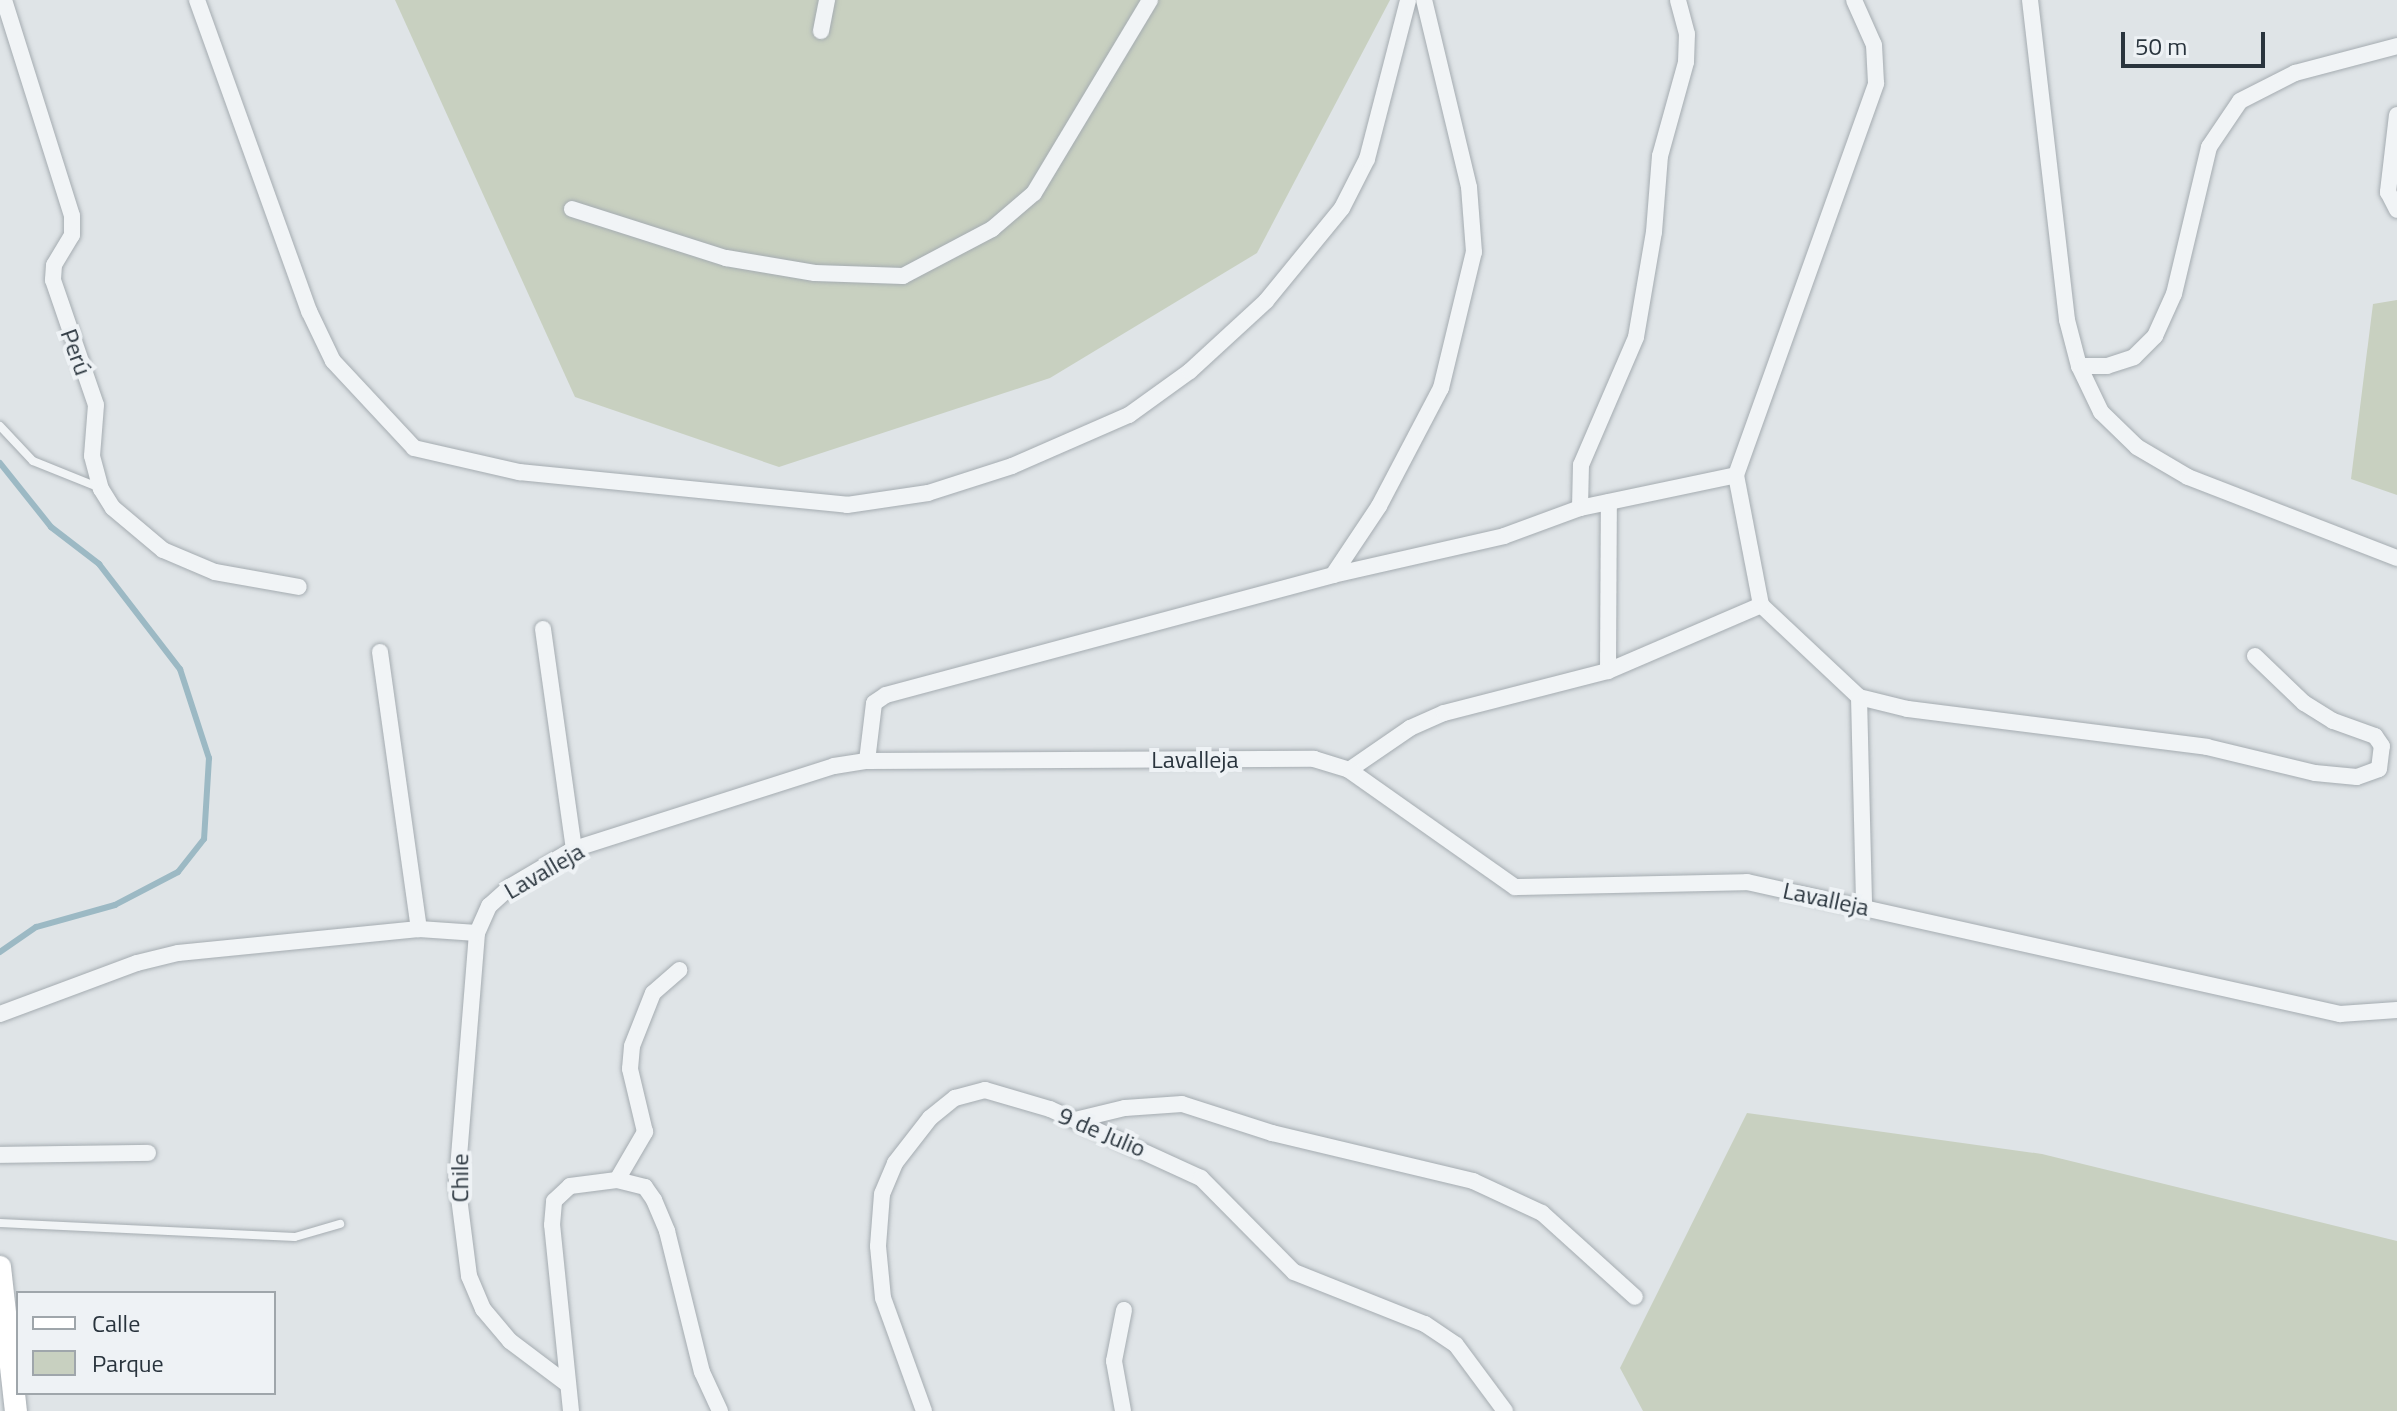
<!DOCTYPE html>
<meta charset="utf-8">
<style>
body{margin:0}
#map{position:relative;width:2397px;height:1411px;overflow:hidden;background:#dfe4e7;font-family:"Titillium Web",sans-serif}
div>[style]{position:absolute}
[style*='--x']{left:calc(var(--x)*1px);top:calc(var(--y)*1px);width:calc(var(--w)*1px);rotate:calc(var(--a)*1deg)}
.green>*{inset:0;background:#c8d0c0}
.stream>*{height:6px;margin:-3px;padding:0 3px;transform-origin:3px;border-radius:3px;background:#9cb9c4}
.roads{filter:drop-shadow(0 0 2px #a5acb1) drop-shadow(0 0 2px #a5acb1)}
.lane>*{height:8px;margin:-4px;padding:0 4px;transform-origin:4px;border-radius:4px;background:#f1f4f6}
.street>*{height:16px;margin:-8px;padding:0 8px;transform-origin:8px;border-radius:8px;background:#f1f4f6}
.secondary>*{height:22px;margin:-11px;padding:0 11px;transform-origin:11px;border-radius:11px;background:#fff}
span{translate:-50% -50%;white-space:nowrap;text-align:center;line-height:1.15;-webkit-text-stroke:8px #eef2f5;paint-order:stroke}
.street-label{font-size:24px;color:#29343d}
.legend{position:absolute;left:16px;top:1291px;width:260px;height:104px;box-sizing:border-box;background:#eef2f5;border:2px solid #9fa6ab;margin:0;padding:10px 14px;list-style:none;font-size:24px;color:#29343d}
.legend li{display:flex;align-items:center;gap:16px;height:40px}
.legend b{width:40px;border:2px solid #9fa6ab}
.scale{position:absolute;left:2121px;top:32px;width:144px;height:36px;box-sizing:border-box;border:4px solid #29343d;border-top:0;padding-left:10px;font-size:24px;line-height:28px;white-space:nowrap;color:#29343d;-webkit-text-stroke:6px #eef2f5;paint-order:stroke}
</style>
<div id="map">
<div class="green">
<i style="clip-path:polygon(395px 0,1390px 0,1257px 253px,1050px 378px,779px 467px,575px 397px)"></i>
<i style="clip-path:polygon(2397px 300px,2397px 495px,2351px 479px,2373px 304px)"></i>
<i style="clip-path:polygon(1747px 1113px,2042px 1154px,2397px 1241px,2397px 1411px,1643px 1411px,1620px 1368px)"></i>
</div>
<div class="stream">
<i style="--x:0;--y:463;--w:82;--a:51.4"></i>
<i style="--x:51;--y:527;--w:61;--a:37.6"></i>
<i style="--x:99;--y:564;--w:133;--a:52.4"></i>
<i style="--x:180;--y:669;--w:94;--a:72"></i>
<i style="--x:209;--y:758;--w:81;--a:93.5"></i>
<i style="--x:204;--y:839;--w:42;--a:128.2"></i>
<i style="--x:178;--y:872;--w:71;--a:152.4"></i>
<i style="--x:115;--y:905;--w:82;--a:164.4"></i>
<i style="--x:36;--y:927;--w:44;--a:145.2"></i>
</div>
<div class="roads">
<div class="lane">
<i style="--x:0;--y:426;--w:48;--a:46.7"></i>
<i style="--x:33;--y:461;--w:72;--a:21.9"></i>
<i style="--x:0;--y:1223;--w:295;--a:2.7"></i>
<i style="--x:295;--y:1237;--w:47;--a:-16.1"></i>
</div>
<div class="street">
<i style="--x:4;--y:0;--w:226;--a:72.5"></i>
<i style="--x:72;--y:216;--w:19;--a:90"></i>
<i style="--x:72;--y:235;--w:35;--a:121"></i>
<i style="--x:54;--y:265;--w:15;--a:94"></i>
<i style="--x:53;--y:280;--w:132;--a:71"></i>
<i style="--x:96;--y:405;--w:51;--a:94.5"></i>
<i style="--x:92;--y:456;--w:34;--a:75"></i>
<i style="--x:101;--y:489;--w:22;--a:58"></i>
<i style="--x:113;--y:508;--w:65;--a:40"></i>
<i style="--x:163;--y:550;--w:56;--a:22.9"></i>
<i style="--x:215;--y:572;--w:85;--a:10.1"></i>
<i style="--x:197;--y:0;--w:331;--a:70.2"></i>
<i style="--x:309;--y:311;--w:55;--a:64.4"></i>
<i style="--x:333;--y:361;--w:119;--a:47"></i>
<i style="--x:414;--y:448;--w:108;--a:12.9"></i>
<i style="--x:519;--y:472;--w:330;--a:5.7"></i>
<i style="--x:847;--y:505;--w:82;--a:-8.4"></i>
<i style="--x:928;--y:493;--w:88;--a:-17.8"></i>
<i style="--x:1012;--y:466;--w:128;--a:-23.6"></i>
<i style="--x:1129;--y:415;--w:75;--a:-35.8"></i>
<i style="--x:1190;--y:371;--w:103;--a:-42.6"></i>
<i style="--x:1266;--y:301;--w:120;--a:-50.7"></i>
<i style="--x:1342;--y:208;--w:55;--a:-63"></i>
<i style="--x:1367;--y:159;--w:164;--a:-75.5"></i>
<i style="--x:2030;--y:0;--w:322;--a:83.4"></i>
<i style="--x:2067;--y:320;--w:48;--a:75.4"></i>
<i style="--x:2079;--y:366;--w:51;--a:64.4"></i>
<i style="--x:2101;--y:412;--w:50;--a:44.2"></i>
<i style="--x:2137;--y:447;--w:59;--a:30.5"></i>
<i style="--x:2188;--y:477;--w:224;--a:21.2"></i>
<i style="--x:821;--y:31;--w:32;--a:-79"></i>
<i style="--x:2397;--y:115;--w:78;--a:96.7"></i>
<i style="--x:2388;--y:192;--w:20;--a:63"></i>
<i style="--x:572;--y:209;--w:162;--a:17.7"></i>
<i style="--x:726;--y:258;--w:90;--a:9.6"></i>
<i style="--x:815;--y:273;--w:88;--a:2"></i>
<i style="--x:903;--y:276;--w:101;--a:-27.8"></i>
<i style="--x:992;--y:229;--w:55;--a:-40.6"></i>
<i style="--x:1034;--y:193;--w:225;--a:-59"></i>
<i style="--x:2079;--y:366;--w:28;--a:0"></i>
<i style="--x:2107;--y:366;--w:28;--a:-18"></i>
<i style="--x:2134;--y:357;--w:30;--a:-45"></i>
<i style="--x:2155;--y:336;--w:46;--a:-65.7"></i>
<i style="--x:2174;--y:294;--w:151;--a:-76.6"></i>
<i style="--x:2209;--y:147;--w:55;--a:-56"></i>
<i style="--x:2240;--y:101;--w:62;--a:-27"></i>
<i style="--x:2295;--y:73;--w:106;--a:-14.8"></i>
<i style="--x:1580;--y:508;--w:43;--a:-88.7"></i>
<i style="--x:1581;--y:465;--w:139;--a:-66.7"></i>
<i style="--x:1636;--y:337;--w:107;--a:-80.3"></i>
<i style="--x:1654;--y:232;--w:76;--a:-85.5"></i>
<i style="--x:1660;--y:156;--w:98;--a:-74.5"></i>
<i style="--x:1686;--y:62;--w:28;--a:-88"></i>
<i style="--x:1687;--y:34;--w:35;--a:-105"></i>
<i style="--x:1333;--y:575;--w:83;--a:-56.3"></i>
<i style="--x:1379;--y:506;--w:133;--a:-62.3"></i>
<i style="--x:1441;--y:388;--w:140;--a:-76.4"></i>
<i style="--x:1474;--y:252;--w:65;--a:-94.4"></i>
<i style="--x:1469;--y:187;--w:192;--a:-103.5"></i>
<i style="--x:1761;--y:605;--w:134;--a:43.2"></i>
<i style="--x:1859;--y:697;--w:209;--a:88.6"></i>
<i style="--x:543;--y:629;--w:222;--a:82"></i>
<i style="--x:380;--y:652;--w:280;--a:82"></i>
<i style="--x:1608;--y:671;--w:169;--a:-89.7"></i>
<i style="--x:1859;--y:697;--w:50;--a:13.8"></i>
<i style="--x:1908;--y:709;--w:301;--a:7.2"></i>
<i style="--x:2207;--y:747;--w:111;--a:13.5"></i>
<i style="--x:2315;--y:773;--w:42;--a:5.4"></i>
<i style="--x:2357;--y:777;--w:23;--a:-20"></i>
<i style="--x:2379;--y:769;--w:23;--a:-83"></i>
<i style="--x:2382;--y:746;--w:12;--a:-125"></i>
<i style="--x:2375;--y:736;--w:45;--a:-160.3"></i>
<i style="--x:2333;--y:721;--w:34;--a:-148"></i>
<i style="--x:2304;--y:703;--w:68;--a:-136.2"></i>
<i style="--x:867;--y:761;--w:58;--a:-83.1"></i>
<i style="--x:874;--y:703;--w:14;--a:-34"></i>
<i style="--x:886;--y:695;--w:463;--a:-15"></i>
<i style="--x:1333;--y:575;--w:175;--a:-12.8"></i>
<i style="--x:1504;--y:536;--w:81;--a:-20.2"></i>
<i style="--x:1580;--y:508;--w:159;--a:-11.9"></i>
<i style="--x:1349;--y:770;--w:74;--a:-34.5"></i>
<i style="--x:1410;--y:728;--w:37;--a:-24"></i>
<i style="--x:1444;--y:713;--w:169;--a:-14.4"></i>
<i style="--x:1608;--y:671;--w:167;--a:-23.3"></i>
<i style="--x:1761;--y:605;--w:132;--a:-100.9"></i>
<i style="--x:1736;--y:475;--w:416;--a:-70.3"></i>
<i style="--x:1876;--y:83;--w:38;--a:-93"></i>
<i style="--x:1874;--y:45;--w:49;--a:-114"></i>
<i style="--x:477;--y:933;--w:250;--a:94.6"></i>
<i style="--x:457;--y:1182;--w:95;--a:82.7"></i>
<i style="--x:469;--y:1276;--w:36;--a:67"></i>
<i style="--x:483;--y:1309;--w:42;--a:49.8"></i>
<i style="--x:510;--y:1341;--w:70;--a:36.9"></i>
<i style="--x:0;--y:1014;--w:146;--a:-20.4"></i>
<i style="--x:137;--y:963;--w:42;--a:-13.7"></i>
<i style="--x:178;--y:953;--w:242;--a:-5.7"></i>
<i style="--x:419;--y:929;--w:58;--a:3.9"></i>
<i style="--x:477;--y:933;--w:30;--a:-66"></i>
<i style="--x:489;--y:906;--w:30;--a:-42"></i>
<i style="--x:511;--y:886;--w:73;--a:-30.4"></i>
<i style="--x:574;--y:849;--w:273;--a:-17.7"></i>
<i style="--x:834;--y:766;--w:33;--a:-9"></i>
<i style="--x:867;--y:761;--w:447;--a:-0.3"></i>
<i style="--x:1314;--y:759;--w:37;--a:17"></i>
<i style="--x:1349;--y:770;--w:203;--a:35.2"></i>
<i style="--x:1515;--y:887;--w:232;--a:-1.2"></i>
<i style="--x:1747;--y:882;--w:608;--a:12.55"></i>
<i style="--x:2340;--y:1014;--w:57;--a:-4"></i>
<i style="--x:1075;--y:1120;--w:51;--a:-13.5"></i>
<i style="--x:1125;--y:1108;--w:57;--a:-4"></i>
<i style="--x:1182;--y:1104;--w:95;--a:17.9"></i>
<i style="--x:1272;--y:1133;--w:207;--a:13.4"></i>
<i style="--x:1473;--y:1181;--w:76;--a:24.9"></i>
<i style="--x:1542;--y:1213;--w:125;--a:42.1"></i>
<i style="--x:0;--y:1155;--w:148;--a:-0.8"></i>
<i style="--x:617;--y:1180;--w:56;--a:-59.7"></i>
<i style="--x:645;--y:1132;--w:65;--a:-103.4"></i>
<i style="--x:630;--y:1069;--w:23;--a:-85"></i>
<i style="--x:632;--y:1046;--w:57;--a:-68.4"></i>
<i style="--x:653;--y:993;--w:35;--a:-41"></i>
<i style="--x:571;--y:1411;--w:187;--a:-95.8"></i>
<i style="--x:552;--y:1225;--w:24;--a:-85"></i>
<i style="--x:554;--y:1201;--w:22;--a:-43"></i>
<i style="--x:570;--y:1186;--w:47;--a:-7.3"></i>
<i style="--x:617;--y:1180;--w:29;--a:14"></i>
<i style="--x:645;--y:1187;--w:16;--a:55"></i>
<i style="--x:654;--y:1200;--w:34;--a:67"></i>
<i style="--x:667;--y:1231;--w:145;--a:76.1"></i>
<i style="--x:702;--y:1372;--w:43;--a:65.2"></i>
<i style="--x:924;--y:1411;--w:120;--a:-109.9"></i>
<i style="--x:883;--y:1298;--w:52;--a:-95.5"></i>
<i style="--x:878;--y:1246;--w:52;--a:-85.6"></i>
<i style="--x:882;--y:1194;--w:34;--a:-67"></i>
<i style="--x:895;--y:1163;--w:57;--a:-52.1"></i>
<i style="--x:930;--y:1118;--w:32;--a:-39"></i>
<i style="--x:955;--y:1098;--w:31;--a:-15"></i>
<i style="--x:985;--y:1090;--w:68;--a:16.3"></i>
<i style="--x:1050;--y:1109;--w:166;--a:24.6"></i>
<i style="--x:1201;--y:1178;--w:132;--a:45.3"></i>
<i style="--x:1294;--y:1272;--w:141;--a:21.7"></i>
<i style="--x:1425;--y:1324;--w:37;--a:34"></i>
<i style="--x:1456;--y:1345;--w:82;--a:53.4"></i>
<i style="--x:1123;--y:1411;--w:51;--a:-100.2"></i>
<i style="--x:1114;--y:1361;--w:52;--a:-78.9"></i>
</div>
<div class="secondary">
<i style="--x:0;--y:1267;--w:145;--a:83.7"></i>
</div>
</div>
<div class="street-label">
<span style="left:76px;top:352px;rotate:70deg">Perú</span>
<span style="left:1195px;top:760px">Lavalleja</span>
<span style="left:544px;top:871px;rotate:-30deg">Lavalleja</span>
<span style="left:1826px;top:899px;rotate:12deg">Lavalleja</span>
<span style="left:1102px;top:1132px;rotate:23deg">9 de Julio</span>
<span style="left:460px;top:1178px;rotate:-90deg">Chile</span>
</div>
<ul class="legend">
<li><b style="height:10px;background:#fff"></b>Calle</li>
<li><b style="height:22px;background:#c8d0c0"></b>Parque</li>
</ul>
<div class="scale">50 m</div>
</div>
